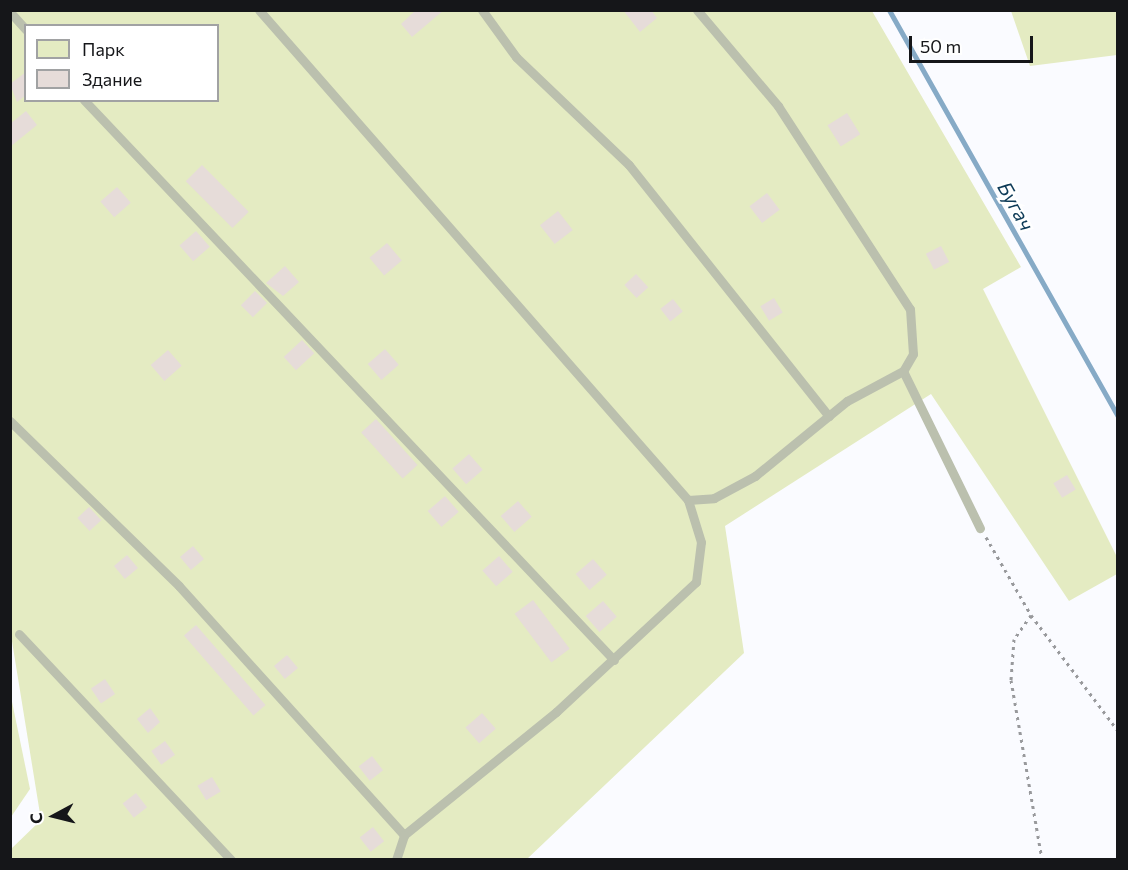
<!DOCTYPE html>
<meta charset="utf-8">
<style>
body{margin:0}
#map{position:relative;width:1128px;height:870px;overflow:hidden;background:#fafbff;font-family:Commissioner,sans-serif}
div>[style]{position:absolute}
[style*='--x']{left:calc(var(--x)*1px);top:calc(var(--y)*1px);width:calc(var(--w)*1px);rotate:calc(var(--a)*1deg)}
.green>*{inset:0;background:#e4ebc2}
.stream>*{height:5px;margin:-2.5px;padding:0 2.5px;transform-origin:2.5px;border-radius:2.5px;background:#86aac6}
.building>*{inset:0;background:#e6dcd9;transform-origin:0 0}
.path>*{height:3px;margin-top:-1.5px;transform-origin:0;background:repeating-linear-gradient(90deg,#98999c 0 3px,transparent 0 7.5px)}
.lane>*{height:9px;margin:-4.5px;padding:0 4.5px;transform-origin:4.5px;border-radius:4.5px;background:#bbc0ae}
span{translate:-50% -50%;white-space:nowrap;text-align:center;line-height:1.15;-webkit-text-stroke:4.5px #fff;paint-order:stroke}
.water-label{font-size:20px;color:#0d3a57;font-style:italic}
.frame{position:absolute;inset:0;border:12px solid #151619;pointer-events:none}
.legend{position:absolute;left:24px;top:24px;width:195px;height:78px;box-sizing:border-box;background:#fff;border:2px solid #a1a2a3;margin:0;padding:8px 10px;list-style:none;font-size:18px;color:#151619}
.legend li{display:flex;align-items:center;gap:12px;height:30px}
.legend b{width:30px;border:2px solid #a1a2a3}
.north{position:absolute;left:24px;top:786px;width:60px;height:60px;-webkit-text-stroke:4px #fff;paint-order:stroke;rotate:263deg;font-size:16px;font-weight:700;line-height:24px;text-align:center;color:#151619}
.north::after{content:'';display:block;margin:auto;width:21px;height:27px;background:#151619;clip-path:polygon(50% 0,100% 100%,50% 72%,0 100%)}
.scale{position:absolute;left:909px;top:36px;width:124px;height:27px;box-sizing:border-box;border:3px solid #151619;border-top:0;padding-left:8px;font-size:18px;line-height:21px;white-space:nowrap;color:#151619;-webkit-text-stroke:4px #fff;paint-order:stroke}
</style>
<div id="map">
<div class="green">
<i style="clip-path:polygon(evenodd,10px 11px,872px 11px,1021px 267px,983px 289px,1117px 557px,1117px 574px,1069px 601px,931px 394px,725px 526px,744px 653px,527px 859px,11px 859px,11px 849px,41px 820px,10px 629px,10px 11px,26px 26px,218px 26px,218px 100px,26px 100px,26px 26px)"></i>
<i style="clip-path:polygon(1011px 11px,1117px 11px,1117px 55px,1030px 66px)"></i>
<i style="clip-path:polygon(10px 692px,30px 789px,11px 817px,10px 817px)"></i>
</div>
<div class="stream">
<i style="--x:889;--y:10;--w:466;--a:60.6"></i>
</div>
<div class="building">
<i style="clip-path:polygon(416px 10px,444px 10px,412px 37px,401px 24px)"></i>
<i style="clip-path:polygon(623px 10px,651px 10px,657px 18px,640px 32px)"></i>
<i style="clip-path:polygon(26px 72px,26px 95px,17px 102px,10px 84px)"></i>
<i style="clip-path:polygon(26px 111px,37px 125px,10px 147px,10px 124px)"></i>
<i style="left:847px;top:113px;width:25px;height:23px;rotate:58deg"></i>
<i style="left:202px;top:165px;width:66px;height:23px;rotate:45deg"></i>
<i style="left:117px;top:187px;width:21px;height:22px;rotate:49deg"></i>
<i style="left:767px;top:193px;width:21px;height:22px;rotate:53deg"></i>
<i style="left:558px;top:211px;width:24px;height:23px;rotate:52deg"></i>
<i style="left:196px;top:231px;width:21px;height:22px;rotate:49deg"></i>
<i style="left:387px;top:243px;width:23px;height:23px;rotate:50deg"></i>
<i style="left:941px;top:246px;width:18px;height:17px;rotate:63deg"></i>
<i style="clip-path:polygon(285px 266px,299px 282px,283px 296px,266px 283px)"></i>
<i style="left:636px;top:274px;width:18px;height:16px;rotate:47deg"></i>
<i style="left:255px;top:291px;width:17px;height:20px;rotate:45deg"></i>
<i style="left:774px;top:298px;width:17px;height:16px;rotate:59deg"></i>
<i style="left:673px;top:299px;width:16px;height:16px;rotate:52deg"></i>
<i style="left:302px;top:340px;width:18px;height:25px;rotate:47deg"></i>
<i style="left:385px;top:349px;width:21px;height:23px;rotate:49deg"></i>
<i style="left:168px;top:350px;width:21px;height:23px;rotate:49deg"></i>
<i style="left:376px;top:419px;width:62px;height:20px;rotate:48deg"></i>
<i style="left:469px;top:454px;width:21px;height:22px;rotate:49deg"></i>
<i style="left:1067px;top:475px;width:17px;height:16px;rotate:59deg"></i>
<i style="left:445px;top:496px;width:21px;height:23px;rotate:49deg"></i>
<i style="left:518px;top:501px;width:21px;height:23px;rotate:49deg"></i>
<i style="left:89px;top:507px;width:18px;height:16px;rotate:47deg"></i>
<i style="left:193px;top:546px;width:17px;height:17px;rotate:50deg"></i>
<i style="left:127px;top:555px;width:17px;height:17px;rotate:50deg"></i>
<i style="left:499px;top:556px;width:21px;height:22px;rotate:49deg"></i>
<i style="left:593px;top:559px;width:21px;height:23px;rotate:49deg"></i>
<i style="left:533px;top:600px;width:61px;height:23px;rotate:53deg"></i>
<i style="left:603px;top:601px;width:21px;height:23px;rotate:49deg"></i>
<i style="left:196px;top:625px;width:106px;height:16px;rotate:49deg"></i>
<i style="left:287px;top:655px;width:17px;height:17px;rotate:50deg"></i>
<i style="left:105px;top:679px;width:18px;height:17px;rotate:56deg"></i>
<i style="clip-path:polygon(150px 708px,160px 722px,148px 733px,137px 719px)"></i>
<i style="left:482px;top:713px;width:21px;height:22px;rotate:49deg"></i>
<i style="left:165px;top:741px;width:17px;height:17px;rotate:54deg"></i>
<i style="left:372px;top:756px;width:18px;height:17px;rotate:52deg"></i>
<i style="left:212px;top:777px;width:17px;height:17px;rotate:59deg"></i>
<i style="left:136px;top:793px;width:18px;height:17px;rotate:52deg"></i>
<i style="left:373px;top:827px;width:18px;height:17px;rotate:52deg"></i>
</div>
<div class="path">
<i style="--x:986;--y:537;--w:90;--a:60"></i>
<i style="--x:1031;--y:615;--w:29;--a:125"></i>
<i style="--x:1014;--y:639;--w:41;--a:94.2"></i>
<i style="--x:1011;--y:680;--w:183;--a:80.2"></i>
<i style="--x:1031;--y:615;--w:145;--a:53.1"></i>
</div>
<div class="lane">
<i style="--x:482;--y:10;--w:58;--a:54.1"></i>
<i style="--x:516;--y:57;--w:156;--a:43.7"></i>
<i style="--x:629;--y:165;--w:321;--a:51.5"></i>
<i style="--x:697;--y:10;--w:126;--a:49.8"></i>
<i style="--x:778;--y:106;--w:242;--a:57"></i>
<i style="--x:910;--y:309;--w:45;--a:86.2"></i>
<i style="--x:913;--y:354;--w:20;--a:120"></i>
<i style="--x:903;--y:371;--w:175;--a:63.9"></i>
<i style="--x:10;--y:12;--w:24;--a:48"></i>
<i style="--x:84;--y:100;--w:771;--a:46.58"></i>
<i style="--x:10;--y:421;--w:236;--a:44.3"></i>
<i style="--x:179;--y:586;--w:336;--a:47.9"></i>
<i style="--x:404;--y:835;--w:196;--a:-39"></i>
<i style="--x:556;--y:712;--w:191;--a:-42.9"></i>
<i style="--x:696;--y:582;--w:40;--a:-82.9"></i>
<i style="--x:701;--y:542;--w:44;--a:-107.2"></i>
<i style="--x:688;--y:500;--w:651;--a:-131.2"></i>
<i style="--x:688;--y:500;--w:26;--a:-4"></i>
<i style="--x:714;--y:498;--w:47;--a:-28.2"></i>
<i style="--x:755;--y:476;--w:119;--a:-39.2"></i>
<i style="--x:847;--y:401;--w:64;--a:-28.2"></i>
<i style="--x:19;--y:634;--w:310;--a:46.8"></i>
<i style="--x:396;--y:860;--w:26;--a:-72"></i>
</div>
<div class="water-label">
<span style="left:1016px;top:206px;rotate:61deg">Бугач</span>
</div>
<div class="frame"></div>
<ul class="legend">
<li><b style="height:16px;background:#e4ebc2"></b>Парк</li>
<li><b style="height:16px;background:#e6dcd9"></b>Здание</li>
</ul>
<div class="north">С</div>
<div class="scale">50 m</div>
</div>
